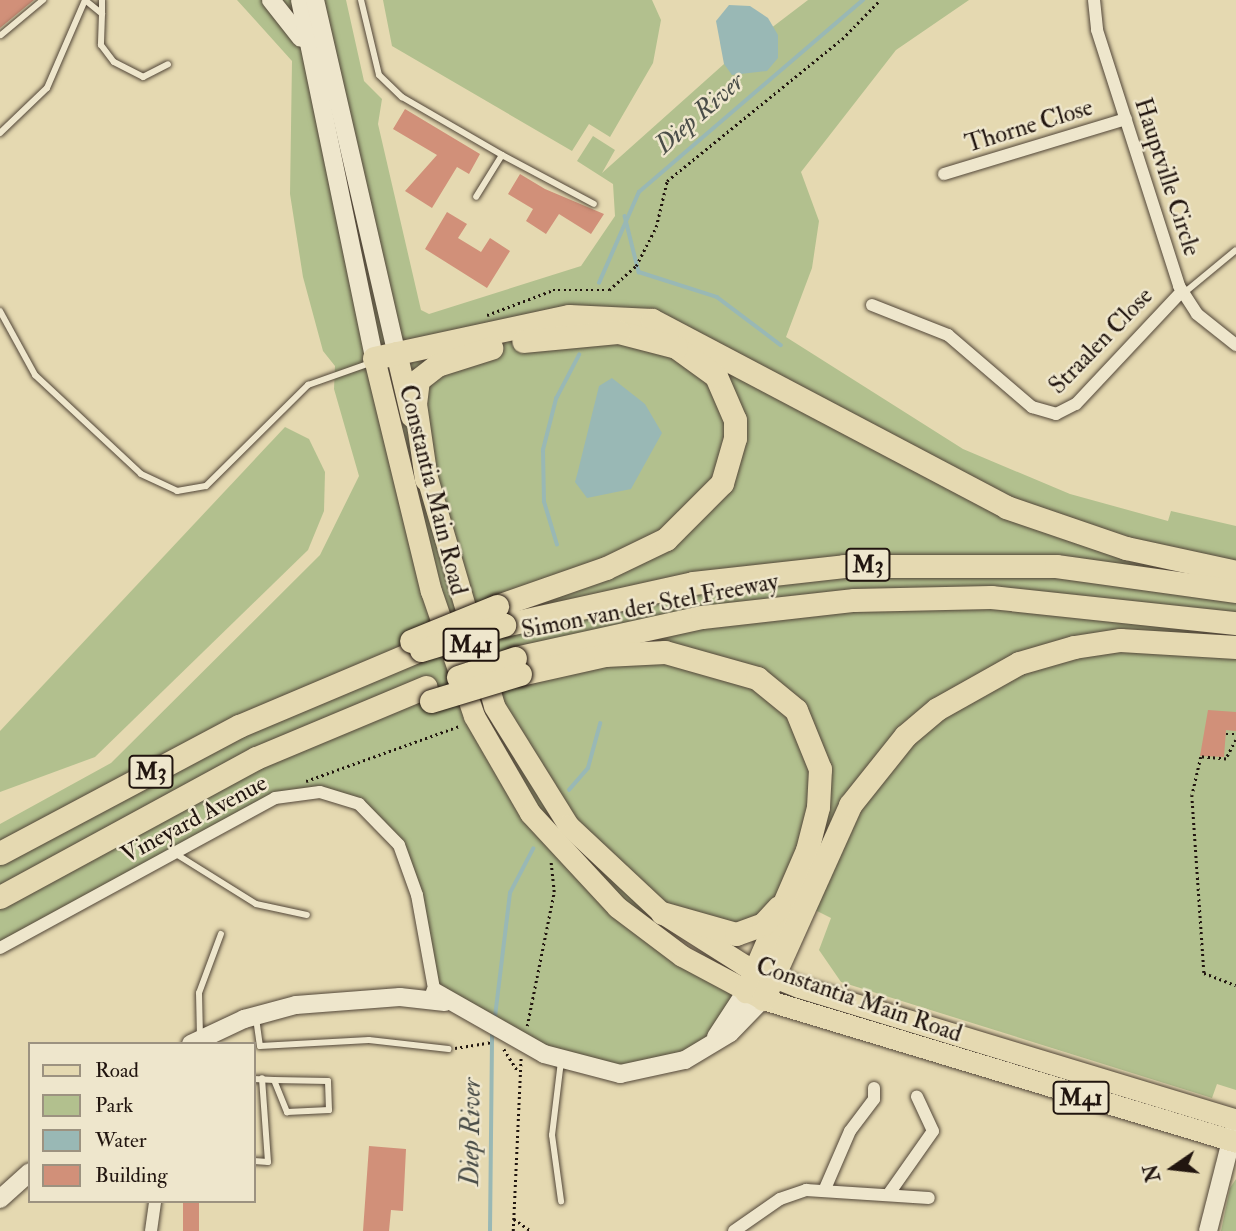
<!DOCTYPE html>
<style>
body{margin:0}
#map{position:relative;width:1236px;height:1231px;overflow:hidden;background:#e5d9b1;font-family:"IM FELL Double Pica",serif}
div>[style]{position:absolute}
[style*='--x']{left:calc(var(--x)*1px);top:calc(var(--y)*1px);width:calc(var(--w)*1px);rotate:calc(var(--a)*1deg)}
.green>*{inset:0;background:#b2c08e}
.water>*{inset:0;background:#99b8b5}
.stream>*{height:3.5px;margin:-1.75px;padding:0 1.75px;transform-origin:1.75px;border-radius:1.75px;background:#99b8b5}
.building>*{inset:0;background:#d19079;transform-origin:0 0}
.path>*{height:2.5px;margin-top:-1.25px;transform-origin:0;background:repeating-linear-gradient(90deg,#21150f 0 2px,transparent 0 5.5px)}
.roads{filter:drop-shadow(0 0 2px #524638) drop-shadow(0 0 2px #524638)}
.lane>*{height:6px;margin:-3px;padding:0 3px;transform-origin:3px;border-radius:3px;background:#eee6cc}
.street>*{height:12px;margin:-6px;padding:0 6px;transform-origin:6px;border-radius:6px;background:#eee6cc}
.secondary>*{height:18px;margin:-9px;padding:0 9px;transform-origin:9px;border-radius:9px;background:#eee6cc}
.primary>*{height:21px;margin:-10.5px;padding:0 10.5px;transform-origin:10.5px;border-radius:10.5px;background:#e5d9b1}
.highway>*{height:23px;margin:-11.5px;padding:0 11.5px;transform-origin:11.5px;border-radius:11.5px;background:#e5d9b1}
.bridges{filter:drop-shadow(0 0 2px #21150f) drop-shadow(0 0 2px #21150f)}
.highway-bridge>*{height:23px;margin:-11.5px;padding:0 11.5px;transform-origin:11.5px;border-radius:11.5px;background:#e5d9b1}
span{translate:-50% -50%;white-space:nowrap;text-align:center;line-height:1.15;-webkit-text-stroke:5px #eee6cc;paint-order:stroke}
.shield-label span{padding:2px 5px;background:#eee6cc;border:2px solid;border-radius:5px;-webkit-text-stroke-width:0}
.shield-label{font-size:23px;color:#21150f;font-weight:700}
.street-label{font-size:24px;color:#21150f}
.water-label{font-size:26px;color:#4b4e49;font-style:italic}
.legend{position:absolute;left:28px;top:1042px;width:228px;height:161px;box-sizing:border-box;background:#eee6cc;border:2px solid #9c9280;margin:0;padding:9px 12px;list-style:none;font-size:21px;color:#21150f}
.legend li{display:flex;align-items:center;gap:14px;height:35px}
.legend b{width:35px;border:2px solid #9c9280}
.north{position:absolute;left:1138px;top:1133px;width:70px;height:70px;-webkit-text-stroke:5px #eee6cc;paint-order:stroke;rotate:256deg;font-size:19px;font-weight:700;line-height:28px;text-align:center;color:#21150f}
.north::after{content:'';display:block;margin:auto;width:24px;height:32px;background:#21150f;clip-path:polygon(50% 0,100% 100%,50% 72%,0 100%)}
</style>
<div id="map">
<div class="green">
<i style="clip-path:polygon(237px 0,346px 0,364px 81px,382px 99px,378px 124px,421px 310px,429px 314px,581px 266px,615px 216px,613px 184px,577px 161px,593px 136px,615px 150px,602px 173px,724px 64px,808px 0,969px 0,896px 50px,801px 172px,819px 221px,812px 268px,786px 337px,963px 449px,1070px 494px,1168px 521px,1171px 511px,1236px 526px,1236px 1090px,1217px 1084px,1212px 1098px,841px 982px,819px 950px,831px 918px,787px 896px,752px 930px,662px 913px,652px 934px,733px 984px,736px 1008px,685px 1060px,588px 1069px,435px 992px,405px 857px,359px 804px,291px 793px,0 948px,0 824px,111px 763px,320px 555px,359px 476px,334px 389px,335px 366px,323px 351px,303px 277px,290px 194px,292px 61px)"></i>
<i style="clip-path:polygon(383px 0,652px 0,661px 20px,653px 63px,610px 137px,589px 124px,572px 151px,392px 46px)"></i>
<i style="clip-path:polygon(285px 427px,309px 439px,325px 472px,324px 511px,308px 550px,95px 757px,0 792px,0 731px)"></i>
<i style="clip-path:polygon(1236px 1179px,1236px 1231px,1221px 1231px,1230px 1188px)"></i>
</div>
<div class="water">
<i style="clip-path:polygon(729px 5px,750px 6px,768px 18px,778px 35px,778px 58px,767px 71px,732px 75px,724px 64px,716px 21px)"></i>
<i style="clip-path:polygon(612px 378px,645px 404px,662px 433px,631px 489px,587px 498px,575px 482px,578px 471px,599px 386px)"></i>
</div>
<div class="stream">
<i style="--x:625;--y:216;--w:58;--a:76"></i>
<i style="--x:639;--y:272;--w:82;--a:17.8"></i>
<i style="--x:717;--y:297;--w:80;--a:36.9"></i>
<i style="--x:599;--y:283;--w:99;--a:-66.3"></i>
<i style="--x:639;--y:192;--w:295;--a:-40.6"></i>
<i style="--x:557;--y:545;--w:45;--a:-106.8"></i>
<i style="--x:544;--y:502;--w:52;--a:-91.1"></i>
<i style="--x:543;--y:450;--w:53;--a:-75.7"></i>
<i style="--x:556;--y:399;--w:50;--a:-62.4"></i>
<i style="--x:569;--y:790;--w:29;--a:-49"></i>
<i style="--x:588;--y:768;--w:46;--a:-74.7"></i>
<i style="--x:495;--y:1017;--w:125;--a:-83.1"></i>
<i style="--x:510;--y:893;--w:50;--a:-62.4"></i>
<i style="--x:490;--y:1231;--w:197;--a:-89.4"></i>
</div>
<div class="building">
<i style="clip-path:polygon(0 0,34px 0,0 28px)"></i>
<i style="clip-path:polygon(405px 109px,480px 154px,469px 174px,457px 167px,432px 208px,405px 191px,437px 155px,393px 129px)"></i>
<i style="clip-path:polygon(520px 174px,545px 189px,604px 214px,591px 234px,559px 214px,546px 234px,526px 221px,533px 209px,508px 194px)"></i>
<i style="clip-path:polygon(447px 212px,467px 224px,458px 238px,481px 252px,490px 238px,510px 251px,487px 288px,425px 249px)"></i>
<i style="clip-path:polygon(1208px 710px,1236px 712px,1236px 731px,1226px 730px,1224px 757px,1200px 756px)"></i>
<i style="clip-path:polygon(369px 1146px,406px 1149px,403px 1211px,391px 1210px,389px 1231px,363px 1231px)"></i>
<i style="left:183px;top:1201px;width:16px;height:30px"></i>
</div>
<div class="path">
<i style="--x:487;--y:315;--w:71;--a:-20.7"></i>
<i style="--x:553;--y:290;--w:56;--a:0"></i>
<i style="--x:609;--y:290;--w:36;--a:-42"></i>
<i style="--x:636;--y:266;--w:44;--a:-62.9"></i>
<i style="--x:656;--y:227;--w:47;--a:-76.6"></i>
<i style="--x:667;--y:181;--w:225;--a:-39.1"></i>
<i style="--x:842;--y:39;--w:54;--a:-45.7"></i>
<i style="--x:1226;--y:734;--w:10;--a:0"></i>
<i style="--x:1236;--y:740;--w:21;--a:118"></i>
<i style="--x:1226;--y:759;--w:25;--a:-175"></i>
<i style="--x:1201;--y:757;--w:39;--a:103"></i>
<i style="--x:1192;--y:795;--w:178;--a:86.1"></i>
<i style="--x:1204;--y:973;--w:34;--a:21"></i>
<i style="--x:306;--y:781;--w:164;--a:-19.7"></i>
<i style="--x:527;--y:1026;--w:137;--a:-78.6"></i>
<i style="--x:554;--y:892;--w:31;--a:-96"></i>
<i style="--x:455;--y:1048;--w:38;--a:-9"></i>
<i style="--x:504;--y:1049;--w:25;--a:58"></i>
<i style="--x:514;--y:1219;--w:21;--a:35"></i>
<i style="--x:513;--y:1231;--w:174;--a:-87.4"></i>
</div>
<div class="roads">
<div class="lane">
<i style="--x:85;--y:0;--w:22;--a:39"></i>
<i style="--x:102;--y:14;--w:31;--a:92"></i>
<i style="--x:101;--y:45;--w:21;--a:53"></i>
<i style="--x:114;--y:62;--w:33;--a:27"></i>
<i style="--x:143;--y:77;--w:28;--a:-27"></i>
<i style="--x:361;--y:0;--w:77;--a:76.5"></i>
<i style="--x:379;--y:75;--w:32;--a:44"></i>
<i style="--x:402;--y:97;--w:116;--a:30.1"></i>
<i style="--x:502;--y:155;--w:49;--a:121.8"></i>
<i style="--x:102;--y:14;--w:14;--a:-90"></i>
<i style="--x:1;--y:35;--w:55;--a:-39.8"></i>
<i style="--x:0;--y:133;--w:65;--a:-43.8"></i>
<i style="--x:47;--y:88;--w:96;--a:-66.6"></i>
<i style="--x:502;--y:155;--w:104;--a:28"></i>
<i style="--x:1184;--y:293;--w:67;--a:-39.6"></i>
<i style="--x:0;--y:311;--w:73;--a:61.3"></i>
<i style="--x:35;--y:375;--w:145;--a:43"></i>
<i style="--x:141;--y:474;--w:40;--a:25"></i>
<i style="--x:177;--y:491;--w:29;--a:-10"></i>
<i style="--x:206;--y:486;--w:144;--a:-44.7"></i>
<i style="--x:308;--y:385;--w:66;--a:-19.5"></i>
<i style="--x:176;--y:854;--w:94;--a:32"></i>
<i style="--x:256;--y:904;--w:52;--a:12.2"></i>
<i style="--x:256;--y:1018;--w:28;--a:82"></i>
<i style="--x:260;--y:1046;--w:109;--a:-3.2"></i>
<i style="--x:369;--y:1040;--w:80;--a:6.5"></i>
<i style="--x:200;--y:1037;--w:44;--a:-91.3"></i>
<i style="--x:199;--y:993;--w:63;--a:-69.6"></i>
<i style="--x:561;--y:1061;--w:75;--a:96.9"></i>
<i style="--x:552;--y:1135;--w:67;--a:82.2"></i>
<i style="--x:254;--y:1079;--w:20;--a:3"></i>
<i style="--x:274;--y:1080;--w:35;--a:68"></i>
<i style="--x:287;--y:1112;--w:42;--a:-2.7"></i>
<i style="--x:329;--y:1110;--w:29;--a:-92"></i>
<i style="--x:328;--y:1081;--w:54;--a:-178.9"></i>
<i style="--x:254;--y:1161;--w:14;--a:4"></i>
<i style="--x:268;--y:1162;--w:84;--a:-94.1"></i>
</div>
<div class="street">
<i style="--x:1094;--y:0;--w:30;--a:84"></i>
<i style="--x:1097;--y:30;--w:269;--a:72.2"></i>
<i style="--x:1179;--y:286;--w:33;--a:57"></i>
<i style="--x:1197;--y:314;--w:50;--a:38.5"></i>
<i style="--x:944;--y:174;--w:190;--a:-16.8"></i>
<i style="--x:872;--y:305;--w:82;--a:21.5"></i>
<i style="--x:948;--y:335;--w:111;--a:40.6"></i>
<i style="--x:1032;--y:407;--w:25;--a:16"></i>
<i style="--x:1056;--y:414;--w:22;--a:-27"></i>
<i style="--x:1076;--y:404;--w:155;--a:-46.8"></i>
<i style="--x:0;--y:948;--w:313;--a:-28.6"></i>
<i style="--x:275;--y:798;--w:45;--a:-7.6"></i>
<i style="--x:320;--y:792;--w:41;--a:17.1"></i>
<i style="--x:359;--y:804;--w:57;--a:45.7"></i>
<i style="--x:399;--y:845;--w:53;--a:70.2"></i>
<i style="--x:417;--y:895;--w:96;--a:79.7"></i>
<i style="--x:824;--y:1191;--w:65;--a:-66.6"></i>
<i style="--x:850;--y:1131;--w:40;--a:-53"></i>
<i style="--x:874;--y:1099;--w:11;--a:-90"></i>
<i style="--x:888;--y:1195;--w:78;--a:-54.9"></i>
<i style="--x:933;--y:1131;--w:38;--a:-115"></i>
<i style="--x:151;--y:1231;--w:30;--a:-82"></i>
<i style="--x:734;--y:1231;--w:56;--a:-34.8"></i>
<i style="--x:780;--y:1199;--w:28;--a:-19"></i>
<i style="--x:806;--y:1190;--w:123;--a:3.7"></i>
</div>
<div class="secondary">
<i style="--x:271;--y:0;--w:48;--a:51.7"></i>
<i style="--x:300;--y:0;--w:366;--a:78.3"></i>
<i style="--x:315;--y:0;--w:361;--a:77"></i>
<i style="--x:435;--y:992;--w:125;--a:29.6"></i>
<i style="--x:544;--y:1054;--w:79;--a:14.7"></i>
<i style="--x:620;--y:1074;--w:66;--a:-12.2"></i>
<i style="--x:685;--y:1060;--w:52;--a:-31"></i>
<i style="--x:730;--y:1033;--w:47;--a:-45.9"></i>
<i style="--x:716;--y:1037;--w:55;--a:-56.9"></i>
<i style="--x:191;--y:1044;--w:59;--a:-25.3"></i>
<i style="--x:244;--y:1019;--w:54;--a:-15.1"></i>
<i style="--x:296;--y:1005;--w:104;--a:-4.4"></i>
<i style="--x:400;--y:997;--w:45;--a:6.3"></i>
<i style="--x:0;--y:1199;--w:40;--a:-42"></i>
<i style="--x:1208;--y:1231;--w:105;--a:-75.7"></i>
</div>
<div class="primary">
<i style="--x:396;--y:352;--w:66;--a:76.8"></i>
<i style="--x:374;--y:358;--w:240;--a:76.3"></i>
<i style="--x:431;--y:591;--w:132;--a:71"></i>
<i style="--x:474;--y:716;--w:112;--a:60"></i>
<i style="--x:530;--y:813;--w:128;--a:47.2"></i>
<i style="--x:617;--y:907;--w:81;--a:37"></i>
<i style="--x:682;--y:956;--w:92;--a:28"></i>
<i style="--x:763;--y:999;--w:494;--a:16.8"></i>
<i style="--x:423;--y:464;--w:252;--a:73.6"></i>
<i style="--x:494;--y:706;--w:140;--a:58.1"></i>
<i style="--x:568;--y:825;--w:129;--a:43.1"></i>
<i style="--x:662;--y:913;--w:97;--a:32.4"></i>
<i style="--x:744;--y:965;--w:59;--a:21.8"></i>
<i style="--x:799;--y:987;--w:457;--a:16.9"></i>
</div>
<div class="highway">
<i style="--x:374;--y:358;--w:199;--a:-12.2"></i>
<i style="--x:569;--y:316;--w:83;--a:2.8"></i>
<i style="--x:652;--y:320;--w:400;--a:27.8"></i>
<i style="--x:1006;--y:507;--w:127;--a:18.9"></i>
<i style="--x:1126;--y:548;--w:113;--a:12.3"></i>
<i style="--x:426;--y:479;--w:76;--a:-98.3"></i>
<i style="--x:415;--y:404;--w:24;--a:-83"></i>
<i style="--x:418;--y:380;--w:24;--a:-38"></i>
<i style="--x:437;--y:365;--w:57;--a:-17.5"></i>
<i style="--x:497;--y:606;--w:115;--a:-19.2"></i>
<i style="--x:606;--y:568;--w:67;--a:-25.8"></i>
<i style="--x:666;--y:539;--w:79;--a:-45"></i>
<i style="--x:722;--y:483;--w:47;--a:-73.9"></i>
<i style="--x:735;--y:438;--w:18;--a:-90"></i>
<i style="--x:735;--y:420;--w:48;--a:-113.4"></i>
<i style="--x:716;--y:376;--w:49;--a:-144.1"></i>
<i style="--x:676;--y:347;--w:59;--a:-165.3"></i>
<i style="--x:619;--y:332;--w:96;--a:174.6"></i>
<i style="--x:504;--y:625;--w:194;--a:-12.5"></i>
<i style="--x:693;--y:583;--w:152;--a:-6.4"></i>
<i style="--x:844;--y:566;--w:212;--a:0"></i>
<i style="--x:1056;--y:566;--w:182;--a:7.9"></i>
<i style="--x:515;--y:658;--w:191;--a:-12.4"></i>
<i style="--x:702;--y:617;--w:153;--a:-6.4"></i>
<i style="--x:854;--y:600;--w:137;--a:-1.3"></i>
<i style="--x:991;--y:597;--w:246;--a:6.1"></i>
<i style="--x:520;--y:674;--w:87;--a:-12.6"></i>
<i style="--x:605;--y:655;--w:60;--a:-2.9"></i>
<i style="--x:665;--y:652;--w:96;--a:15.8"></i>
<i style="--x:757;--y:678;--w:50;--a:39.4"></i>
<i style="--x:796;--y:710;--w:64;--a:67.9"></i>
<i style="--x:820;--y:769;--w:38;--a:93"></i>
<i style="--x:818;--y:807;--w:44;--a:104.3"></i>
<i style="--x:807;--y:850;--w:154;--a:113.4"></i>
<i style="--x:0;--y:853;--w:271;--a:-28"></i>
<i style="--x:239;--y:726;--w:190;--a:-22.9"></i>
<i style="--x:0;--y:897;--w:291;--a:-28.5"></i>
<i style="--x:256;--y:758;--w:184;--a:-22.7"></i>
<i style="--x:662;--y:913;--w:77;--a:15.8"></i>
<i style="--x:736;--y:934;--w:29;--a:-20"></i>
<i style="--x:763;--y:924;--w:23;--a:-47"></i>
<i style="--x:763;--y:999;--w:213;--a:-65.8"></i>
<i style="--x:850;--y:805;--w:88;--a:-51.4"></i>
<i style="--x:905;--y:736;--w:42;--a:-40.2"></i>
<i style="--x:937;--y:709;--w:94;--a:-29.3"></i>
<i style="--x:1019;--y:663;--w:57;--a:-16.2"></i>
<i style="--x:1074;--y:647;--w:47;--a:-8.7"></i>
<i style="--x:1120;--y:640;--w:116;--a:3.5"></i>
</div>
</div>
<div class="bridges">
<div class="highway-bridge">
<i style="--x:411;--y:641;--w:93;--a:-22.1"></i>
<i style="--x:421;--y:650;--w:87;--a:-16.8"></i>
<i style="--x:458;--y:677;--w:60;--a:-18.4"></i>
<i style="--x:431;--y:701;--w:93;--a:-16.9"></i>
</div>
</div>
<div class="shield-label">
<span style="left:868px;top:565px">M3</span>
<span style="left:471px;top:645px">M41</span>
<span style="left:151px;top:772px">M3</span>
<span style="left:1081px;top:1098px">M41</span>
</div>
<div class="street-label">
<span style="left:1029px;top:126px;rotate:-17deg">Thorne Close</span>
<span style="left:1167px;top:177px;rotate:72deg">Hauptville Circle</span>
<span style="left:1101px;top:341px;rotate:-46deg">Straalen Close</span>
<span style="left:433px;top:490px;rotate:76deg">Constantia Main Road</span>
<span style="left:650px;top:606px;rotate:-11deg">Simon van der Stel Freeway</span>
<span style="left:194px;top:819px;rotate:-28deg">Vineyard Avenue</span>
<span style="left:859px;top:1000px;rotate:19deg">Constantia Main Road</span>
</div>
<div class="water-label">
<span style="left:700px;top:114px;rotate:-41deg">Diep River</span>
<span style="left:472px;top:1132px;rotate:-89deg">Diep River</span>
</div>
<ul class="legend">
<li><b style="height:9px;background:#e5d9b1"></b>Road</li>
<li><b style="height:19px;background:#b2c08e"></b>Park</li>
<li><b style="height:19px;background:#99b8b5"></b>Water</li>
<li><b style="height:19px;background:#d19079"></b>Building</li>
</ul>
<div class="north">N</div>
</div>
